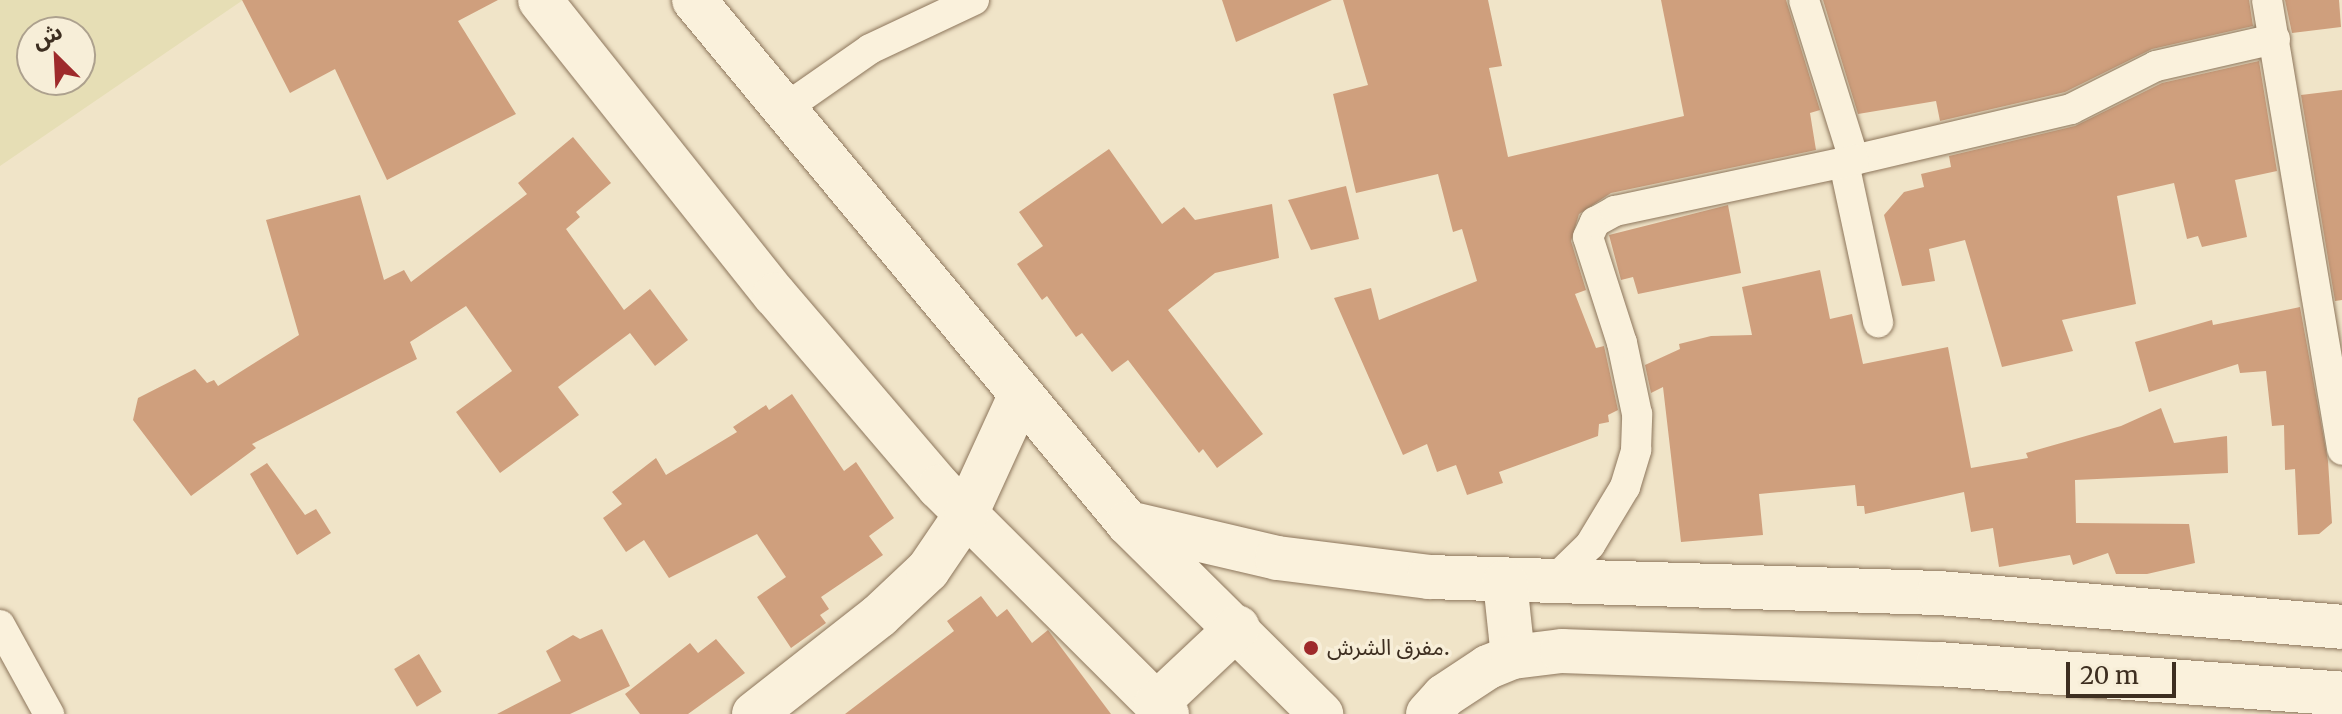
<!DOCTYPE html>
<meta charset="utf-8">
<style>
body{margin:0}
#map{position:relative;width:2342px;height:714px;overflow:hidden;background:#f0e4c8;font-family:Merriweather,"Noto Sans Arabic",serif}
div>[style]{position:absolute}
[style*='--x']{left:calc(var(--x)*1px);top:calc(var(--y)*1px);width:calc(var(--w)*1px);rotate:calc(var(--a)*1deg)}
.farmland>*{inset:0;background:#e6deb5}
.building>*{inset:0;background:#cf9f7d;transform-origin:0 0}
.roads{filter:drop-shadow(0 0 2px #8d765c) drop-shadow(0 0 2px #8d765c)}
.street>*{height:30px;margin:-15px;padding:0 15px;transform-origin:15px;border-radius:15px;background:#faf1dc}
.secondary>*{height:44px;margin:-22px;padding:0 22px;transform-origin:22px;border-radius:22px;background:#faf1dc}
.dots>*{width:22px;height:22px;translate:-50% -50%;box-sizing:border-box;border:4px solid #f7eed8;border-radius:50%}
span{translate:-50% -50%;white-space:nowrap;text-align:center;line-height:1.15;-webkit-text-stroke:7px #f7eed8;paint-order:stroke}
.poi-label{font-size:22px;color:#3d2e20}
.left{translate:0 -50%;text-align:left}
.north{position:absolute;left:16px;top:16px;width:80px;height:80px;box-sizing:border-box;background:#f7eed8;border:2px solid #ada18e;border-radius:50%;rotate:336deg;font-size:22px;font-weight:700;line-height:32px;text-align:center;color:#3d2e20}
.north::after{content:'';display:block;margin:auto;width:28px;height:36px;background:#9e2a2b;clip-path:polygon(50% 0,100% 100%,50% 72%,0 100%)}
.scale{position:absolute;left:2066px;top:662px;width:110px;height:36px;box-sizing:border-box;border:4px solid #3d2e20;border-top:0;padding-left:10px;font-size:24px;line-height:28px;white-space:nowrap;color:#3d2e20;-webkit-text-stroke:6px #f7eed8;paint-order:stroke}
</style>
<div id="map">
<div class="farmland">
<i style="clip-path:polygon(evenodd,0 0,243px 0,0 166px,0 0,32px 32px,80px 32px,80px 80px,32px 80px,32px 32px)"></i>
</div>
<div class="building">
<i style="clip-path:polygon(242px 0,498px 0,458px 21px,516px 114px,387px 180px,335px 69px,290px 93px)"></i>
<i style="clip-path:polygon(1222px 0,1332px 0,1236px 42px)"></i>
<i style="clip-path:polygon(1343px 0,1488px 0,1502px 66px,1489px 68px,1508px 157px,1684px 116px,1661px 0,1786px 0,1820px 110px,1810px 113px,1816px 150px,1611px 193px,1579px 214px,1571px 241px,1586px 290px,1575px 294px,1596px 348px,1604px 346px,1618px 410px,1608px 415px,1609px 422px,1599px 424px,1598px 436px,1499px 472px,1503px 483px,1467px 495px,1456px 465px,1437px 472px,1427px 444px,1403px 455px,1334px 298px,1371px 288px,1379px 320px,1477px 281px,1462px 229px,1453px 232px,1438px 174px,1356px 193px,1333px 94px,1368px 85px)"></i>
<i style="clip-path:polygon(1823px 0,2249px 0,2253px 26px,2152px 49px,2065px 92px,1940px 121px,1936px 101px,1858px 114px)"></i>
<i style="clip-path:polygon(2285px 0,2339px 0,2341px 27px,2292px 33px)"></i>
<i style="clip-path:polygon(2259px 61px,2277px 171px,2235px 180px,2247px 237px,2202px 247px,2198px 236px,2187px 239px,2174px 183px,2117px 196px,2136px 304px,2062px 320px,2073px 351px,2002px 367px,1965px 240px,1929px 249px,1935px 281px,1902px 286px,1884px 215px,1904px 192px,1924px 187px,1921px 174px,1951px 167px,1949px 156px,2075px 126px,2162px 83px)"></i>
<i style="clip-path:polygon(2342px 90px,2342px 300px,2335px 301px,2301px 95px)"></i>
<i style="clip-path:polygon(573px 137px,611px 183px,576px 212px,580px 217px,566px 229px,624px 310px,650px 289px,688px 340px,655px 366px,630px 333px,558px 387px,579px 415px,500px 473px,456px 412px,512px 371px,466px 306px,410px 342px,417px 359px,252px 444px,256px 448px,191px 496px,133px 420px,138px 398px,195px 369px,207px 383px,214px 380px,218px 386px,299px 335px,266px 220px,360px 195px,384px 280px,404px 270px,411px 282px,527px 194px,518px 183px)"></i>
<i style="clip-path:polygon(1109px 149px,1162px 224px,1184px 207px,1195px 220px,1272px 204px,1279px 258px,1215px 273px,1168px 310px,1263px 434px,1217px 468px,1203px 449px,1199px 453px,1128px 360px,1112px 372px,1082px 333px,1076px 337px,1047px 296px,1042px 300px,1017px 264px,1043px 246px,1019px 212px)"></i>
<i style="clip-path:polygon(1346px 186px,1359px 239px,1311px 250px,1288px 200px)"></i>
<i style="clip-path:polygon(1728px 205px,1741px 273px,1638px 294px,1633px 277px,1621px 280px,1609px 235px)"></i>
<i style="clip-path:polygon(1820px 270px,1830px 319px,1852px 314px,1863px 364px,1948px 347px,1971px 468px,2028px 458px,2026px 453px,2121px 426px,2161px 408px,2174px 443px,2227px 436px,2228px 473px,2075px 480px,2076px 523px,2189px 524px,2195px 563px,2147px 574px,2116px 574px,2108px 553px,2073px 565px,2070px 555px,1999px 567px,1993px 528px,1971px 532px,1964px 492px,1865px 514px,1864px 506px,1857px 506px,1855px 485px,1759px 494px,1763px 535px,1681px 542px,1663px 387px,1651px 393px,1645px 365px,1680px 349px,1679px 344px,1711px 336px,1752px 335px,1742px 287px)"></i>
<i style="clip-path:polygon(2300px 307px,2328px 461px,2332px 523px,2319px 534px,2298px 535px,2295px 469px,2285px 470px,2284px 425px,2272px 426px,2266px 371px,2240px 373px,2238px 364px,2149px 392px,2135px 342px,2212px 320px,2213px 325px)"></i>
<i style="clip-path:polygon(792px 394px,844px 471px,856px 462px,894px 518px,869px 536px,883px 555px,821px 597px,829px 609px,820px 615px,826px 623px,791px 648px,757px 597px,786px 577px,757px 534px,669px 578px,644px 540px,626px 552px,603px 518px,622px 504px,612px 492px,656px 458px,666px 475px,737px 432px,733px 427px,766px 405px,769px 410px)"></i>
<i style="clip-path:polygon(267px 463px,305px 515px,316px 509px,331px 533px,297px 555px,250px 474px)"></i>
<i style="clip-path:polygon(981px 596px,997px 617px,1007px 609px,1032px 643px,1048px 630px,1111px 714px,845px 714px,954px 631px,947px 621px)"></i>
<i style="clip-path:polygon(602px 629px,630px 686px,570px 714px,497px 714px,561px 681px,546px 651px,573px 635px,580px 639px)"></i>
<i style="clip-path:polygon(716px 639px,745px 673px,688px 714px,640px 714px,625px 694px,690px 643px,698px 653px)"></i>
<i style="left:419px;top:654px;width:44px;height:29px;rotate:59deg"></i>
</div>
<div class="roads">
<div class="street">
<i style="--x:1804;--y:0;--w:168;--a:72.6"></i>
<i style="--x:1854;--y:160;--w:223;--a:-13.2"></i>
<i style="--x:2071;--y:109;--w:95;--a:-26.8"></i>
<i style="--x:2156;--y:66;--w:122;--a:-12.8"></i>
<i style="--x:2267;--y:0;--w:456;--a:80.5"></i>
<i style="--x:787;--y:107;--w:101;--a:-34.9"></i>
<i style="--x:870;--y:49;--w:115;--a:-25.2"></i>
<i style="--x:1844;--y:163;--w:163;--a:77.9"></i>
<i style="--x:1550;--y:584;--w:56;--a:-44.3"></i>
<i style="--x:1590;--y:545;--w:68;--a:-58.9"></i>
<i style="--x:1625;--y:487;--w:39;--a:-73"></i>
<i style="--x:1636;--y:450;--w:36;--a:-88"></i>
<i style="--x:1637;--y:414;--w:73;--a:-101.9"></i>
<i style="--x:1622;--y:343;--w:111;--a:-107.8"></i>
<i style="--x:1588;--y:237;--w:17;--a:-65"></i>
<i style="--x:1595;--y:222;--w:23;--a:-29"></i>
<i style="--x:1615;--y:211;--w:244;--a:-12"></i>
<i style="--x:0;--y:625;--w:102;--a:61.2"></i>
</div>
<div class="secondary">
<i style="--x:540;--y:0;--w:377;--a:51.5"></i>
<i style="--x:775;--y:295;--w:253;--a:49.5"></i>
<i style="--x:939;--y:487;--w:322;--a:44.9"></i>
<i style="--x:694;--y:0;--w:680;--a:50.31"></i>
<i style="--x:1128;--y:523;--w:272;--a:44.7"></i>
<i style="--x:1128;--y:523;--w:153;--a:13.2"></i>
<i style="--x:1277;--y:558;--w:153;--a:7.1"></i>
<i style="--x:1429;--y:577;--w:510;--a:1.8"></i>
<i style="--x:1939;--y:593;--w:404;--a:4.8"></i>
<i style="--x:1505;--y:582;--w:75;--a:83.9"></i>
<i style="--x:1156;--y:704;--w:112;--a:-43.2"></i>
<i style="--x:754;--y:714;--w:159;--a:-38.1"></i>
<i style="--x:879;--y:616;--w:67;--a:-43.2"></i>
<i style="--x:928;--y:570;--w:68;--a:-55.8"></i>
<i style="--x:966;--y:514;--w:128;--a:-65.4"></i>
<i style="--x:1428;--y:714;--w:24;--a:-48"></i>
<i style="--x:1444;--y:696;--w:53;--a:-33.4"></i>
<i style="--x:1488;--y:667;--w:27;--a:-22"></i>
<i style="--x:1513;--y:657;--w:49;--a:-7"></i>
<i style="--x:1562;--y:651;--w:376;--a:2"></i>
<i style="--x:1938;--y:664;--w:405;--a:4.2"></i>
</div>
</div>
<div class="dots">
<i style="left:1311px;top:648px;background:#9e2a2b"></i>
</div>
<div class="poi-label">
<span class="left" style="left:1327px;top:648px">مفرق الشرش.</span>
</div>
<div class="north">ش</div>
<div class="scale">20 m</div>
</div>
